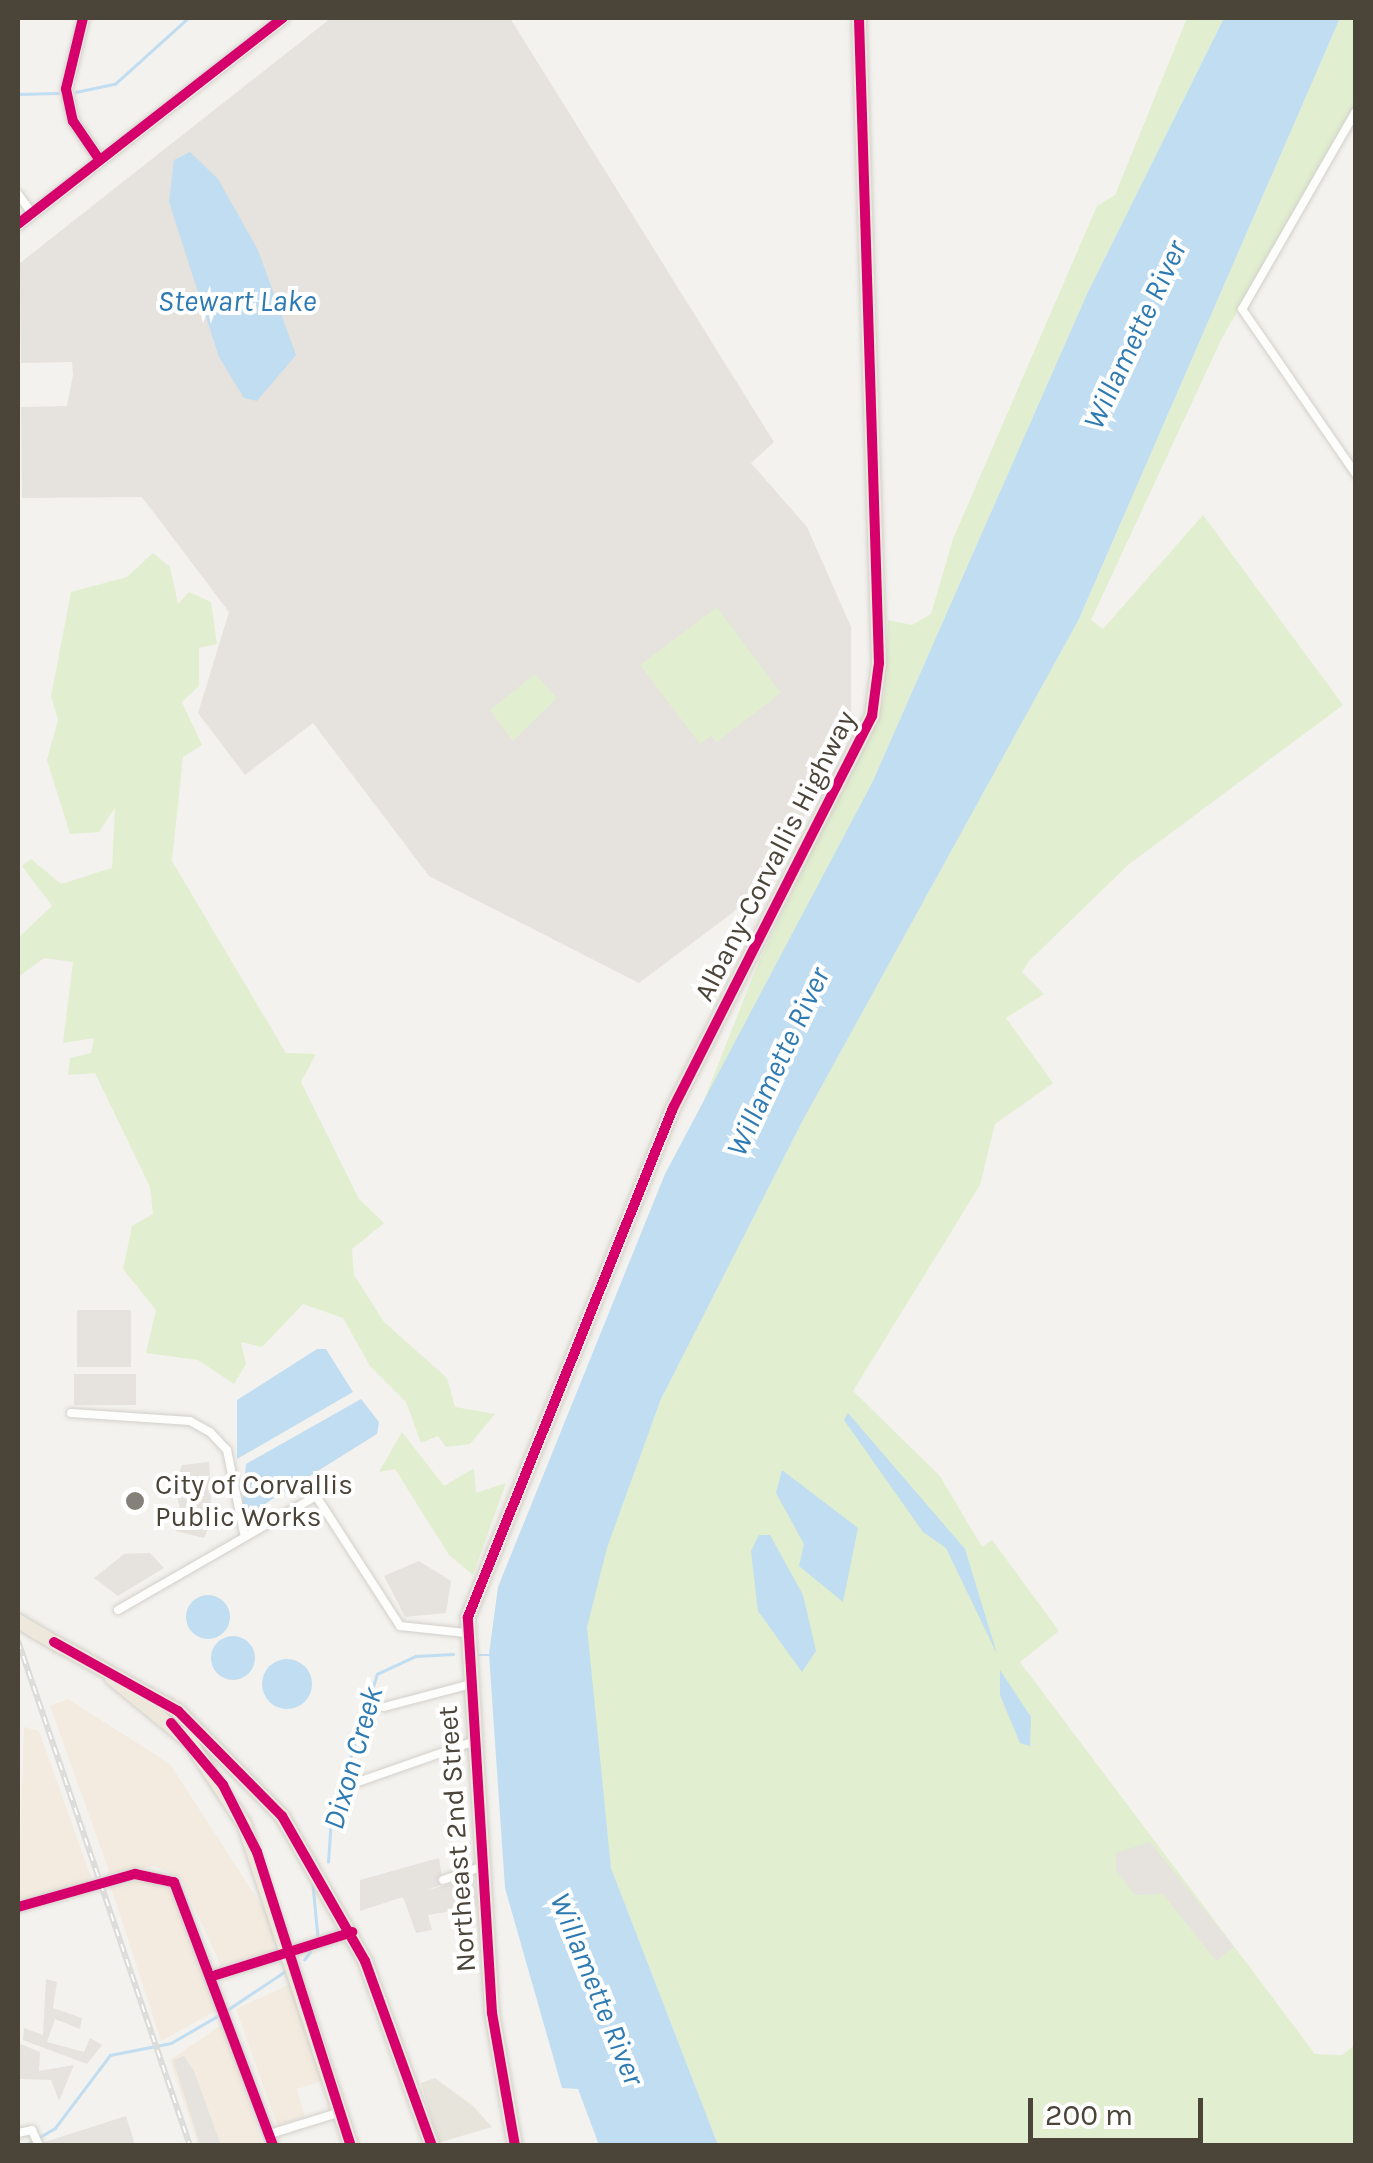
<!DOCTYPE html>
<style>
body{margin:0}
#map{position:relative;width:1373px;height:2163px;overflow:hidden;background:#f4f2ee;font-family:Karla,sans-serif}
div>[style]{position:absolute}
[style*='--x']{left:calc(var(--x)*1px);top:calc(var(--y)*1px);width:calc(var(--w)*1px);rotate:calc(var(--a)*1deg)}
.residential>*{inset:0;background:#e7e4dc}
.commercial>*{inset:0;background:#f3ebdf}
.industrial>*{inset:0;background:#e6e2de;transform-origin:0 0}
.green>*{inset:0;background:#e1eecf}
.parking>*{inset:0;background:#e6e3df;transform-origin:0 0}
.water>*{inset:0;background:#c0ddf1}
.round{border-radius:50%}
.stream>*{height:2.5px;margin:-1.25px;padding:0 1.25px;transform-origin:1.25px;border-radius:1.25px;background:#c0ddf1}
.roads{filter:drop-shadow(0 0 2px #d2d0cb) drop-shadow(0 0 2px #d2d0cb)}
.street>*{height:8px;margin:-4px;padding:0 4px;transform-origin:4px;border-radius:4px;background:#fdfdfc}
.secondary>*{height:10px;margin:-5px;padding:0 5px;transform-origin:5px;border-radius:5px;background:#f7f6f1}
.primary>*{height:11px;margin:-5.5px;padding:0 5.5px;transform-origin:5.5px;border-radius:5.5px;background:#f2efe6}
.highway>*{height:14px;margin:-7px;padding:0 7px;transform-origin:7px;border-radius:7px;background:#ede8db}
.rail>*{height:6px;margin-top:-3px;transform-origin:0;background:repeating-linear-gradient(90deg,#fff 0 8px,#dbdbda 0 16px);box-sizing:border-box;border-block:2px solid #dbdbda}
.cycleway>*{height:10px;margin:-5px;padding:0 5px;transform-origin:5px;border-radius:5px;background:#d6006c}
.dots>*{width:28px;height:28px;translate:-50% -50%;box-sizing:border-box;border:5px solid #fff;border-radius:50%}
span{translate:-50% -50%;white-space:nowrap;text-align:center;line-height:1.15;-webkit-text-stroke:8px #fff;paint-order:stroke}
.street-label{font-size:28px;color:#4b4439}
.poi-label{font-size:28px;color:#4b4439}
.left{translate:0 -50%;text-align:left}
.water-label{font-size:30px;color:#2e7ab2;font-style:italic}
.frame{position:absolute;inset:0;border:20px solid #4b4439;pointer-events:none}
.scale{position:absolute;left:1028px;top:2098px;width:175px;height:45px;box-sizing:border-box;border:5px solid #4b4439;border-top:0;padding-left:12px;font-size:30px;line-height:35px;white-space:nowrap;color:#4b4439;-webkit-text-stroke:8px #fff;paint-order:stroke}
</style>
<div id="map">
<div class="residential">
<i style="clip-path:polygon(435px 2078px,473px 2106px,492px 2127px,438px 2143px,421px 2083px)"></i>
</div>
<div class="commercial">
<i style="clip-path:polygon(68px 1699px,170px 1764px,275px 1926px,274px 1950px,221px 1966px,181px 1878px,154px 1866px,110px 1874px,50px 1706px)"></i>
<i style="clip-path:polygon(24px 1727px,39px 1731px,92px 1880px,18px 1901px)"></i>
<i style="clip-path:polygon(143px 1879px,176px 1892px,221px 2008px,161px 2041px,111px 1888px)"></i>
<i style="clip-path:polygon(297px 1981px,326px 2080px,297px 2089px,305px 2117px,277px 2125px,236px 2009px)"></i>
<i style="clip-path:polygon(223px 2024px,247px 2093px,262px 2145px,198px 2145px,170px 2060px)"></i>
</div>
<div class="industrial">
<i style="clip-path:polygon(331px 18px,510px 18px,774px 442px,751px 463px,807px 527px,851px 627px,851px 723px,814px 800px,756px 895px,639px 983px,429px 876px,313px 723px,245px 775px,198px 713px,229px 612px,142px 497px,22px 498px,21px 407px,67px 406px,73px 375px,72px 362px,21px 363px,20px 263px)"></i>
<i style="left:131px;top:1310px;width:57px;height:54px;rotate:90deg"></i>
<i style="left:74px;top:1374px;width:62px;height:31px"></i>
<i style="clip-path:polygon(126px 2116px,135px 2145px,43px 2145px,42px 2143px)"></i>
</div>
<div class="green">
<i style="clip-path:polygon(1187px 18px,1224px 18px,1087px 294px,872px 783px,697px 1118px,759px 961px,884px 698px,888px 620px,912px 625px,931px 614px,953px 539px,1097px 206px,1115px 195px)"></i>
<i style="clip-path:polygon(1340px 18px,1355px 18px,1355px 107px,1221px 340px,1091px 620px,1103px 629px,1203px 515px,1343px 705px,1128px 865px,1029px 961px,1022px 972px,1044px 994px,1006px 1018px,1053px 1083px,995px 1124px,980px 1185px,853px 1391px,940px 1476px,982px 1547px,992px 1540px,1059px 1631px,1020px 1662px,1315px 2054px,1342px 2055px,1355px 2045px,1355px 2145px,718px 2145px,611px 1868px,586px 1627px,607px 1548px,661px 1399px,803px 1120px,1080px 617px)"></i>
<i style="clip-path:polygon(153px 553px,170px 567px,178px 604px,189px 592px,211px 602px,217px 644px,199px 648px,199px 686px,182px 702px,202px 745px,183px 757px,172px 861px,286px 1053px,316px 1054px,301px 1082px,359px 1199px,384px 1223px,352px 1249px,354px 1275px,384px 1322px,447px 1378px,455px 1407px,495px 1414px,470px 1444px,446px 1447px,438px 1436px,421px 1443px,406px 1402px,370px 1366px,343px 1318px,303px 1304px,262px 1347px,241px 1342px,246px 1364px,234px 1384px,198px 1360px,146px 1353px,156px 1310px,123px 1269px,132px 1226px,153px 1214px,150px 1187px,95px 1073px,68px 1075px,70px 1058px,91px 1053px,94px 1038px,63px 1043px,73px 962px,44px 958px,18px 977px,18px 938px,52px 906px,22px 866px,31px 859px,61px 884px,112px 868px,115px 808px,99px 832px,70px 834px,47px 760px,58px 720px,51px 696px,71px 592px,127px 577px)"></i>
<i style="clip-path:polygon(717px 607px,781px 693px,717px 742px,711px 736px,700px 744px,640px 665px)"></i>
<i style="clip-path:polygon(535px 674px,557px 698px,513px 741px,490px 710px)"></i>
<i style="clip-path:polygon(402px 1432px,444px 1486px,474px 1468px,476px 1493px,506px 1483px,473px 1575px,449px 1555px,395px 1469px,379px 1472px)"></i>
</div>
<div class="parking">
<i style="clip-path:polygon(347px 18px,393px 18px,424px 58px,382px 89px,344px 99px,282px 147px,298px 175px,331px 186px,359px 228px,327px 249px,286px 226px,255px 188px,237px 134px,282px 68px)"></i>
<i style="clip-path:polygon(464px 88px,492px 126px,464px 141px,437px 102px)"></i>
<i style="clip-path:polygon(567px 231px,620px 322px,553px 367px,493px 294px)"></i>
<i style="left:625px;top:337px;width:155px;height:77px;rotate:54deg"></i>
<i style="clip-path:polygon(360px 394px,380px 399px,384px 415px,332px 451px,314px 428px)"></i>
<i style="left:307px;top:438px;width:117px;height:124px;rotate:56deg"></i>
<i style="left:720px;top:482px;width:83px;height:63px;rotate:52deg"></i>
<i style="clip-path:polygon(392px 544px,413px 583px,317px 656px,301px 652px,283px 628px,286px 618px)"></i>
<i style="clip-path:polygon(775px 569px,795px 585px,812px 640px,773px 675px,731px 605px)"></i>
<i style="left:400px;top:622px;width:99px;height:93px;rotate:54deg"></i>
<i style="clip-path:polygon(244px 636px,306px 716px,249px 765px,207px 715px,215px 670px)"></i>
<i style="clip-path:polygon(458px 735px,481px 764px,509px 754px,553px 805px,545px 827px,489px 870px,438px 839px,396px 783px)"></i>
<i style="clip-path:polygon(682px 761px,725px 811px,706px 829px,665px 773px)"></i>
<i style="clip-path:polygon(616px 785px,645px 806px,693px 874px,674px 913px,627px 935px,545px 902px,521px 865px)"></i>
<i style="clip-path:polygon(209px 1462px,212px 1520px,204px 1538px,175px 1531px,183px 1523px,175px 1487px,182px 1465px)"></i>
<i style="clip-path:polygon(150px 1553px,164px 1568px,118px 1596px,94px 1578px,124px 1554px)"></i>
<i style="clip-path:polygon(419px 1561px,451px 1581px,446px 1613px,405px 1617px,384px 1576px)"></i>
<i style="clip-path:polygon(1150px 1842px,1234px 1947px,1216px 1961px,1163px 1894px,1135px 1895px,1116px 1870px,1116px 1853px)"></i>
<i style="clip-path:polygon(439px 1858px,443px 1884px,425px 1891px,474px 1877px,477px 1907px,428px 1915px,432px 1930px,416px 1933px,403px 1897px,360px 1911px,360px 1880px)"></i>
<i style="clip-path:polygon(46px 1979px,57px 1982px,53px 2008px,82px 2018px,80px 2029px,55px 2019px,47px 2042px,84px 2052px,90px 2038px,102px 2045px,87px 2064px,23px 2040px,24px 2028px,43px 2035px)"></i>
<i style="clip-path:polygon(18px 2043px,40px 2052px,39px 2071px,74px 2065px,59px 2101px,51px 2080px,18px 2079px)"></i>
<i style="clip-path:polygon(184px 2056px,194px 2071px,221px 2145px,200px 2145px,173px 2060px)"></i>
</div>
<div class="water">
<i style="clip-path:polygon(1224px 18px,1340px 18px,1079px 619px,803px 1120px,661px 1399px,607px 1548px,587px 1627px,611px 1868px,718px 2145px,599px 2145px,578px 2089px,562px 2088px,505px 1888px,489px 1654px,498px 1587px,665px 1174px,872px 783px,1087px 294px)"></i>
<i style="clip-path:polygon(190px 152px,218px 179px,258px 250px,296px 355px,257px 401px,244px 398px,219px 357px,169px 202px,174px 160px)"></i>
<i style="clip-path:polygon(317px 1349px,326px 1349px,353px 1392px,237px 1459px,237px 1400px)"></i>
<i style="clip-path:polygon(361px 1399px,379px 1422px,377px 1434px,252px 1512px,242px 1509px,246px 1464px)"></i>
<i style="clip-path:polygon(848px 1413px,965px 1549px,997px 1654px,946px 1548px,923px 1532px,844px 1420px)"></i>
<i style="clip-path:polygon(782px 1470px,858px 1528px,843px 1602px,799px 1566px,804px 1544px,776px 1493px)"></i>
<i style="clip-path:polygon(759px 1535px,770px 1535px,803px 1595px,816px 1651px,802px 1672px,758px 1611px,751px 1551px)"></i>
<i class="round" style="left:186px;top:1595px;width:44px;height:44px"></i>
<i class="round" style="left:211px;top:1636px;width:44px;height:44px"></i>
<i class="round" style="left:262px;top:1659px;width:50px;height:50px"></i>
<i style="clip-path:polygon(1000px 1670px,1031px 1717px,1030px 1746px,1020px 1743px,1000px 1695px)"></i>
</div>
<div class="stream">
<i style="--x:76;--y:92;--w:40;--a:-12"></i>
<i style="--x:115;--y:84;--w:98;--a:-42.1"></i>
<i style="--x:18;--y:94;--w:40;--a:-1.4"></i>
<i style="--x:479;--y:1655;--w:13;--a:0"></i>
<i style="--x:328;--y:1862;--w:44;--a:-86.1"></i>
<i style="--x:331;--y:1818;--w:151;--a:-72.3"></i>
<i style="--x:377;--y:1674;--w:43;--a:-24.8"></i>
<i style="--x:416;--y:1656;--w:37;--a:-3"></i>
<i style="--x:313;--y:1885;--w:52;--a:84.5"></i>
<i style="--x:304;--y:1960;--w:10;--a:-53"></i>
<i style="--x:227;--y:2010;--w:72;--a:-33.7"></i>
<i style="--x:24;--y:2146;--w:36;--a:-30"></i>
<i style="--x:55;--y:2128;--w:91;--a:-53"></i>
<i style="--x:110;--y:2055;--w:62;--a:-11.1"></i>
<i style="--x:171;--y:2043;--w:58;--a:-30.1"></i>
</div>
<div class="roads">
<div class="street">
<i style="--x:1356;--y:111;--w:228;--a:119.9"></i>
<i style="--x:1242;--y:309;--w:201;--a:55.4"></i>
<i style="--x:18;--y:194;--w:22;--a:54"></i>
<i style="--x:71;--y:1413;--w:119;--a:3.8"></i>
<i style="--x:190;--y:1421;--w:23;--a:29"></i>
<i style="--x:210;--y:1432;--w:25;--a:47"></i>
<i style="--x:227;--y:1450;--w:85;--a:78.4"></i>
<i style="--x:118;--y:1610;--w:228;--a:-29.9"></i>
<i style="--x:316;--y:1496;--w:155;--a:57.1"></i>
<i style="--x:400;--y:1626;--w:66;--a:6.1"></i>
<i style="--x:384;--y:1707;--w:87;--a:-14.7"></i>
<i style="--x:358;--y:1782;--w:121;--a:-19.3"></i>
<i style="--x:443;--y:1880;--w:40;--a:-18.9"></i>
<i style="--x:18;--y:2133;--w:14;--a:-12"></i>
<i style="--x:32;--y:2130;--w:17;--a:66"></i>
<i style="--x:270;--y:2134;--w:74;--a:-17.2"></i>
</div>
<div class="secondary">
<i style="--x:18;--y:1907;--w:122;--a:-15.8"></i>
<i style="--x:135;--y:1874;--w:40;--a:12"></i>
<i style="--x:174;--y:1882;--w:282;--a:69.4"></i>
<i style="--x:216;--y:1975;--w:143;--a:-17.5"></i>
</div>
<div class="primary">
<i style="--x:83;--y:18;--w:73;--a:103.5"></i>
<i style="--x:66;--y:89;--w:33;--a:78"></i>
<i style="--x:73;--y:121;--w:46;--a:55.6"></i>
<i style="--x:18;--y:224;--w:336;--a:-37.9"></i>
</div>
<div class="highway">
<i style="--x:18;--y:1621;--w:49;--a:30.8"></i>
<i style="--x:54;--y:1642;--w:142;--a:29.1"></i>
<i style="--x:178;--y:1711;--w:148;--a:45.3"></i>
<i style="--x:282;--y:1816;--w:167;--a:60.2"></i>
<i style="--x:365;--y:1961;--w:197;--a:70.1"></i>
<i style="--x:112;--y:1678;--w:101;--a:39.4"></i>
<i style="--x:190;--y:1742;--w:98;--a:56.6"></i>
<i style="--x:244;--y:1824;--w:339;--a:71.6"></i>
<i style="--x:515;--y:2146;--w:135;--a:-99.8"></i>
<i style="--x:492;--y:2013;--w:397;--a:-93.5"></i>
<i style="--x:468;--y:1617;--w:549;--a:-68.06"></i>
<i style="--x:673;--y:1108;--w:440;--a:-63.1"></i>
<i style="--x:872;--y:716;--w:53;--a:-82.5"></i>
<i style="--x:879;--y:663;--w:645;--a:-91.78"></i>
</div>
</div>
<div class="rail">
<i style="--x:18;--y:1641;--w:533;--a:71.19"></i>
</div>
<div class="cycleway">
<i style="--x:83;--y:18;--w:73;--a:103.5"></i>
<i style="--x:66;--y:89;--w:33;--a:78"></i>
<i style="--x:73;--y:121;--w:46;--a:55.6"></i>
<i style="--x:18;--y:224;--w:336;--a:-37.9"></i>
<i style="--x:54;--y:1642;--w:142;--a:29.1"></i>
<i style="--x:178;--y:1711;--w:148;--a:45.3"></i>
<i style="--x:282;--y:1816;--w:167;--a:60.2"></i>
<i style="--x:365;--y:1961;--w:197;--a:70.1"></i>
<i style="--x:171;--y:1723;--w:81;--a:50"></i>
<i style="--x:223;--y:1785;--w:75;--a:63.1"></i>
<i style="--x:257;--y:1852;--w:309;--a:72.3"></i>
<i style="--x:18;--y:1907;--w:122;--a:-15.8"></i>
<i style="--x:135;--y:1874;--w:40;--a:12"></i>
<i style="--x:174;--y:1882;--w:282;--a:69.4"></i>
<i style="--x:216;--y:1975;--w:143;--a:-17.5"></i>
<i style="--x:515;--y:2146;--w:135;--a:-99.8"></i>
<i style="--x:492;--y:2013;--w:397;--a:-93.5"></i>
<i style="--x:468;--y:1617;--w:549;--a:-68.06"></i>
<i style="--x:673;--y:1108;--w:440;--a:-63.1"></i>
<i style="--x:872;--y:716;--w:53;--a:-82.5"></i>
<i style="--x:879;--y:663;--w:645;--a:-91.78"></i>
</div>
<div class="dots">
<i style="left:135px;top:1501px;background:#868178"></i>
</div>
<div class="street-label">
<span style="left:775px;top:856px;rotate:-63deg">Albany-Corvallis Highway</span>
<span style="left:457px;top:1839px;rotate:-94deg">Northeast 2nd Street</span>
</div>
<div class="poi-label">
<span class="left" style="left:155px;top:1501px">City of Corvallis<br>Public Works</span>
</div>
<div class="water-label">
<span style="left:237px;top:301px">Stewart Lake</span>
<span style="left:1135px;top:335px;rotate:-65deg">Willamette River</span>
<span style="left:778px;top:1062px;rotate:-65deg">Willamette River</span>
<span style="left:353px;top:1758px;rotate:-74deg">Dixon Creek</span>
<span style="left:597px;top:1989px;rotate:68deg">Willamette River</span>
</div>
<div class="frame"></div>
<div class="scale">200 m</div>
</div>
